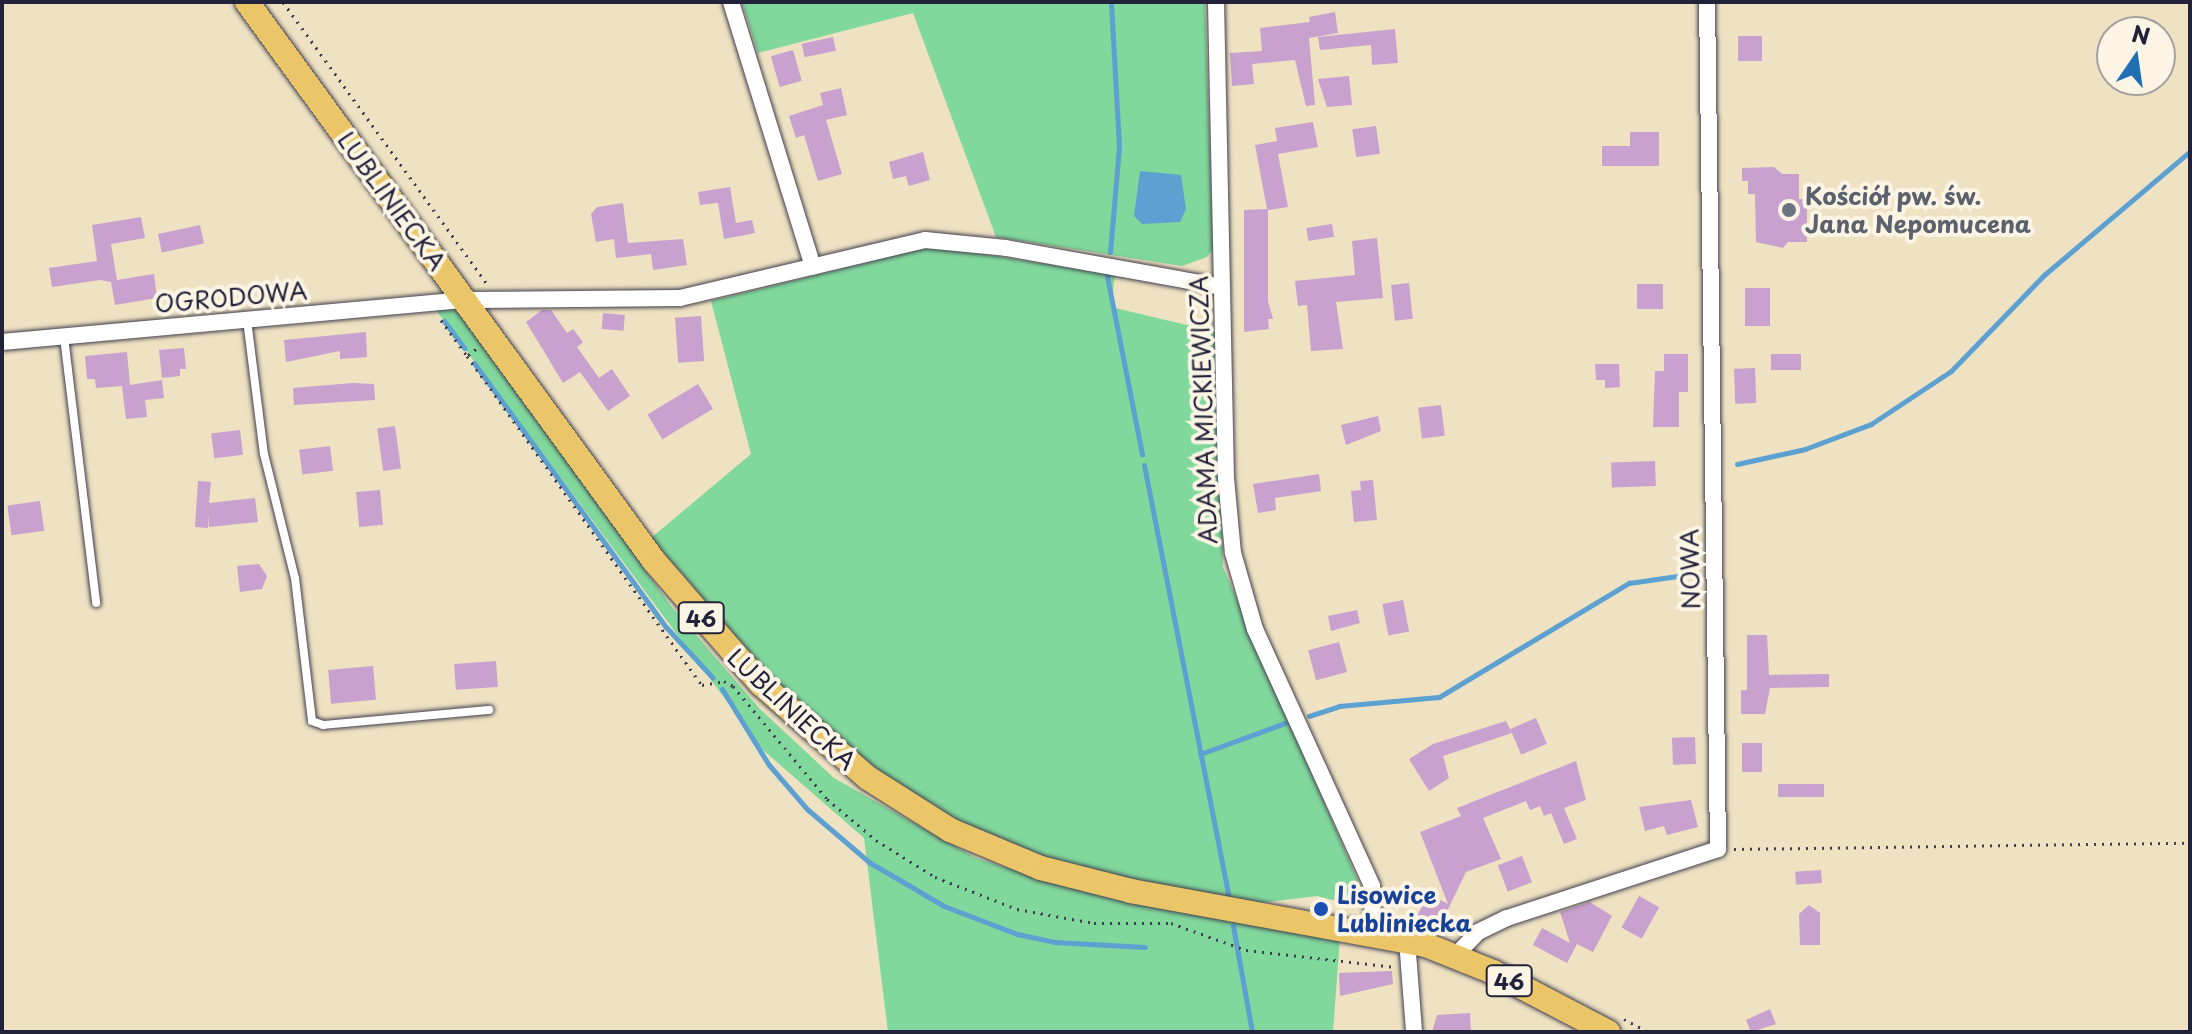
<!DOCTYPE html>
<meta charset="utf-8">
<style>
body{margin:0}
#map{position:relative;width:2192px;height:1034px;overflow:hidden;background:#efe2c2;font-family:"Playpen Sans",sans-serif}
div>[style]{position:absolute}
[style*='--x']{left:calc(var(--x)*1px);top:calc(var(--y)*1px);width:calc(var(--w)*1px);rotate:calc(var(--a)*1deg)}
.green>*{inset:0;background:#81d89c}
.water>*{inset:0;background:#5ca1d1}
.stream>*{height:5px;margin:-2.5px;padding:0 2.5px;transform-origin:2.5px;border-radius:2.5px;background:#5ca1d1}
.building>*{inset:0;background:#c8a1ce;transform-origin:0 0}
.path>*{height:3px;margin-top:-1.5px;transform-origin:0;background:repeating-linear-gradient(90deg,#413f4f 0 2px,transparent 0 8px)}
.roads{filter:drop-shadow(0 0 2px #413f4f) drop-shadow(0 0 2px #413f4f)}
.lane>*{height:8px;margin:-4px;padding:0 4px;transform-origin:4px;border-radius:4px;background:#fff}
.street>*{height:16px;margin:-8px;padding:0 8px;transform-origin:8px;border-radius:8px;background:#fff}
.primary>*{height:24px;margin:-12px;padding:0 12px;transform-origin:12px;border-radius:12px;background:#ebc669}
.dots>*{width:22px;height:22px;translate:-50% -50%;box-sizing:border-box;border:4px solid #fcf5e5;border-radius:50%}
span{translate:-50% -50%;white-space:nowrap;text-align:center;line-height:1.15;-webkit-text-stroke:8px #fcf5e5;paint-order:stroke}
.shield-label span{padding:2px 6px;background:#fcf5e5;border:2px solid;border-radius:6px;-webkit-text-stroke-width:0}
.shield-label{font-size:22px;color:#22223b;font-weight:700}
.worship-label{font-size:24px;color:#5b616d;font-weight:700}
.left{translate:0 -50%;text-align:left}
.street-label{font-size:24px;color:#22223b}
.transit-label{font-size:24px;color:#164399;font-weight:700}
.frame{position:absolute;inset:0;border:4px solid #22223b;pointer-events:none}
.north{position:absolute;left:2096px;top:16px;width:80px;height:80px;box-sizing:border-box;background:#fcf5e5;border:2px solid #a5a1a1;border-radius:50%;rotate:13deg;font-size:22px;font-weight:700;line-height:32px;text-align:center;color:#22223b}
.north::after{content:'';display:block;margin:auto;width:28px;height:36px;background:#1f6fb2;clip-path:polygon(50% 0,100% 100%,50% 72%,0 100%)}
</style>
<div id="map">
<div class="green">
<i style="clip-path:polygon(742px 2px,1205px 2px,1213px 249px,1207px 257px,1182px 266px,996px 237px,913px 13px,758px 53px)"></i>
<i style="clip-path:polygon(934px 246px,1115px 275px,1111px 307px,1216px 332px,1223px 567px,1361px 888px,1352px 905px,1317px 896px,1259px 903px,1131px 882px,1025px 856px,896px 788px,789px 698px,651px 538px,751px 454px,711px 301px)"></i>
<i style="clip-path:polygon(452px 309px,461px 313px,671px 606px,759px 708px,834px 778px,976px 858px,1061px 885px,1340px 938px,1333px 1032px,888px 1032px,864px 838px,763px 750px,436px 310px)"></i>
</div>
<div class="water">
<i style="clip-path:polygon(1140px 171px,1181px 175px,1186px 209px,1180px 222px,1142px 224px,1134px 216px)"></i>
</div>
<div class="stream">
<i style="--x:1110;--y:252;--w:106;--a:-85.1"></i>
<i style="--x:1119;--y:146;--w:144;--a:-93.2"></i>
<i style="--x:1107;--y:276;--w:182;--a:78.9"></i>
<i style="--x:444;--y:321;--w:34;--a:53"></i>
<i style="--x:474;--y:363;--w:326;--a:54"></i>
<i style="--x:666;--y:627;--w:69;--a:47.3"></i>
<i style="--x:1737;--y:464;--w:70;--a:-12.4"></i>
<i style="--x:1805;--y:449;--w:71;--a:-20.7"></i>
<i style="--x:1871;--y:424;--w:96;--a:-33.5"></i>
<i style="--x:1951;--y:371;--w:134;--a:-45.9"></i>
<i style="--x:2044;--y:275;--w:192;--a:-40.3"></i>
<i style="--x:1144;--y:465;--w:437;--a:78.9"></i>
<i style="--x:722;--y:689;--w:89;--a:58.3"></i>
<i style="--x:769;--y:765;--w:58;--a:49.2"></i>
<i style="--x:807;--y:809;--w:82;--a:40.5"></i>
<i style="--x:869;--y:862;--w:87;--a:30.4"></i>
<i style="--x:944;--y:906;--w:78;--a:21"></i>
<i style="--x:1017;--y:934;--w:38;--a:12"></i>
<i style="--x:1054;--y:942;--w:91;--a:3.1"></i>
<i style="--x:1309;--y:716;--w:32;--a:-18"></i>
<i style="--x:1339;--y:706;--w:100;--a:-5.1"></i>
<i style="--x:1439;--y:697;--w:222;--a:-31"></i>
<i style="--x:1629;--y:583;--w:56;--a:-8.3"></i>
<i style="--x:1200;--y:754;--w:90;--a:-20"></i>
<i style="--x:1233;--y:926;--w:108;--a:79.8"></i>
</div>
<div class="building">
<i style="clip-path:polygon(1335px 12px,1338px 33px,1309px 38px,1315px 105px,1306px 106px,1295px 60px,1252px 64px,1254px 84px,1232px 86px,1230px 53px,1262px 51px,1260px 28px,1310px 22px,1309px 17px)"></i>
<i style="clip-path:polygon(1395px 29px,1398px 63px,1372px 65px,1371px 45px,1320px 50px,1318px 37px)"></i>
<i style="left:1762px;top:36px;width:25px;height:24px;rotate:90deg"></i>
<i style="left:833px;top:37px;width:14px;height:32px;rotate:78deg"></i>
<i style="left:793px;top:50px;width:32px;height:23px;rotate:74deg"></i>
<i style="clip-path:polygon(1349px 76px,1352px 105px,1327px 107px,1318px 79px)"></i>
<i style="clip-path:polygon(841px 88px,847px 115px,826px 120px,842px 174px,818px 181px,804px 135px,796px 138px,789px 116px,823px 105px,820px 93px)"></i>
<i style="clip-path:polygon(1313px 122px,1318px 147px,1278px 154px,1288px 207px,1268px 210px,1268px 301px,1273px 319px,1268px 319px,1269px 329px,1244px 332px,1244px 210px,1267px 209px,1255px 145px,1277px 141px,1275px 128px)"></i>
<i style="left:1376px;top:126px;width:28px;height:24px;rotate:82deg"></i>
<i style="clip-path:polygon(1630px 132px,1659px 132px,1659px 166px,1602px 166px,1602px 146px,1630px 146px)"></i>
<i style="clip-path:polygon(923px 152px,930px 180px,909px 186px,906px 176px,893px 179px,889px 162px)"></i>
<i style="clip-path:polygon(1774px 167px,1782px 174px,1799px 174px,1799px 199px,1807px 199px,1807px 242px,1788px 242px,1783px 248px,1756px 242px,1755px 194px,1748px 194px,1748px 181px,1742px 181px,1742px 168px)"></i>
<i style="clip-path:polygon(730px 187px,736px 223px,752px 220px,755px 233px,724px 239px,718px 203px,700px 205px,698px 192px)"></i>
<i style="clip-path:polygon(623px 203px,628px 243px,683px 239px,687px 265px,653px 270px,651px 254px,616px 258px,614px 239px,596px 242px,591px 214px,597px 207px)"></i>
<i style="clip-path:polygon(141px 217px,145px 238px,111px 244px,117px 280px,154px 274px,157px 298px,115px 305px,111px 282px,100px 280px,52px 287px,49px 268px,97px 261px,92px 225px)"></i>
<i style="left:1332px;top:224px;width:13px;height:26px;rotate:81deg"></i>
<i style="left:200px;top:225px;width:19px;height:43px;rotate:78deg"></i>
<i style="clip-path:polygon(1377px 238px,1383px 298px,1336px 302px,1343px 349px,1311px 351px,1307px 305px,1298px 306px,1295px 281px,1355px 275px,1352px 241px)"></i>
<i style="left:1409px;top:283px;width:36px;height:18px;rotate:84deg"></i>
<i style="left:1637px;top:284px;width:26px;height:25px"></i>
<i style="left:1745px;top:288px;width:25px;height:38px"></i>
<i style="clip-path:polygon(542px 310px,551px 310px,567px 333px,573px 329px,583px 342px,577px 347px,599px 378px,612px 369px,630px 396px,608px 411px,580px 372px,563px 383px,526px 322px)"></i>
<i style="left:603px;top:313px;width:22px;height:16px;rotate:5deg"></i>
<i style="left:701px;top:316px;width:45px;height:26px;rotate:86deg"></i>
<i style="clip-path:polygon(366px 332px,367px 357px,340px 359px,340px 351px,286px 362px,284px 340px)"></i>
<i style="clip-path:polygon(184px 348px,186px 369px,180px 369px,180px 376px,162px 378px,159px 350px)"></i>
<i style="clip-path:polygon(127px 352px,130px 385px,162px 380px,164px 398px,145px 400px,147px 417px,126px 419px,122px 386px,96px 388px,95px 379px,87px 379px,85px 356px)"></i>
<i style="clip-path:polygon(1664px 354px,1688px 354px,1688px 392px,1679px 392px,1679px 427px,1653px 427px,1655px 371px,1664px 371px)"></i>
<i style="left:1771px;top:354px;width:30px;height:16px"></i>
<i style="clip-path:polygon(1595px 364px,1619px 364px,1620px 387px,1605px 388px,1605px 380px,1596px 380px)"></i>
<i style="left:1755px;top:368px;width:35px;height:21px;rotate:88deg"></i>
<i style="clip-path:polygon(352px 383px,374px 384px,375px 400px,294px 405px,293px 388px)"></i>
<i style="left:698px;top:384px;width:29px;height:59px;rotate:59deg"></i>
<i style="left:1441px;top:405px;width:31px;height:23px;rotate:83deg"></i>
<i style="clip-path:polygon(1378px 416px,1381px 431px,1346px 445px,1341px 425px)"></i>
<i style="left:395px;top:426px;width:43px;height:18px;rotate:82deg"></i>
<i style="left:240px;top:430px;width:25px;height:29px;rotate:83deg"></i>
<i style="left:330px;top:446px;width:25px;height:31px;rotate:83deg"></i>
<i style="left:1655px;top:461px;width:25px;height:44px;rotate:88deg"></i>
<i style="clip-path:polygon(1319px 474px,1321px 491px,1275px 498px,1276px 510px,1258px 513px,1253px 484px)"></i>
<i style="clip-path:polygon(1373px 480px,1377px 520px,1354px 522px,1351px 491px,1361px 490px,1360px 481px)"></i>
<i style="clip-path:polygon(198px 481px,211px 482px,209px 503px,255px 498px,258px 522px,209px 527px,209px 514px,208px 528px,195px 527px)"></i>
<i style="left:380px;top:490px;width:35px;height:24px;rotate:85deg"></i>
<i style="left:40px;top:501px;width:30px;height:33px;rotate:82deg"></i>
<i style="clip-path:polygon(259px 564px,267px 576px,262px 589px,240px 592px,237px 566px)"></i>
<i style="left:1403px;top:600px;width:32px;height:21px;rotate:79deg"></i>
<i style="clip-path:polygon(1357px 610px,1360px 623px,1331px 631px,1328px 616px)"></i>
<i style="clip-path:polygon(1747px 635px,1767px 635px,1769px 675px,1829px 674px,1829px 687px,1770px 688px,1765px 714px,1741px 714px,1741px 690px,1747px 690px)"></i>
<i style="left:1339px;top:642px;width:31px;height:32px;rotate:75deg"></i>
<i style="left:496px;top:661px;width:26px;height:42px;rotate:86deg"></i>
<i style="left:373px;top:666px;width:34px;height:45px;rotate:85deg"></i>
<i style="left:1536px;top:718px;width:28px;height:28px;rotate:67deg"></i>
<i style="clip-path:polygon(1506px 721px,1512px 733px,1443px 756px,1449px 778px,1429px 791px,1409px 759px,1433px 744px)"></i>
<i style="left:1695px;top:737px;width:27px;height:23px;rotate:88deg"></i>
<i style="left:1742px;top:743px;width:20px;height:29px"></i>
<i style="clip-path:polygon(1576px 761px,1586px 800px,1564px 808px,1577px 839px,1564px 844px,1551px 813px,1544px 816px,1540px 806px,1530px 810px,1526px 801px,1483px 818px,1501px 859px,1466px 872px,1439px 928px,1417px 916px,1428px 894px,1448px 904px,1420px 832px,1461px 816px,1457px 808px)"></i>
<i style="left:1778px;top:784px;width:46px;height:13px"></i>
<i style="clip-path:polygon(1691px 800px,1698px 827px,1667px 835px,1664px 826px,1645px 831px,1639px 807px)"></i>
<i style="left:1522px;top:856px;width:28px;height:26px;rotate:69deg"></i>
<i style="left:1821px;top:870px;width:13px;height:26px;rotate:86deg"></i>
<i style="left:1639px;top:896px;width:23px;height:36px;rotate:29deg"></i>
<i style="clip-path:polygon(1590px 902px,1612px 916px,1593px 952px,1577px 944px,1567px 963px,1533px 945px,1542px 928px,1570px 943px,1560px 912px)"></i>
<i style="clip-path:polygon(1809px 905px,1820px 913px,1820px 945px,1800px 945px,1799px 914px)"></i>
<i style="clip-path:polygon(1392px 971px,1393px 984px,1340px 996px,1339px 973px)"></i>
<i style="clip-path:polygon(1770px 1009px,1776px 1024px,1751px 1032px,1746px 1020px)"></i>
<i style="clip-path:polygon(1470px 1013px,1471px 1032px,1432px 1032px,1437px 1015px)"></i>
</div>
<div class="path">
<i style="--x:283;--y:2;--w:348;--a:54.1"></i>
<i style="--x:441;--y:320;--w:44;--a:54.2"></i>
<i style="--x:476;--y:349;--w:11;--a:142"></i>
<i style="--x:467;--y:356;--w:404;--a:54.5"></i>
<i style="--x:702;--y:685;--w:22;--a:-10"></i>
<i style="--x:724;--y:681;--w:10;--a:29"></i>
<i style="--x:733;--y:686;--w:147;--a:50.2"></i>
<i style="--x:827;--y:799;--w:64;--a:39.9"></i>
<i style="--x:876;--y:840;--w:70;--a:32.1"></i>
<i style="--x:935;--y:877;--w:88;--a:21.3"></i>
<i style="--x:1017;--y:909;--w:78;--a:10.3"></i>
<i style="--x:1094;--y:923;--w:77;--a:0"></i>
<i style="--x:1171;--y:923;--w:80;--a:19.8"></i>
<i style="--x:1246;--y:950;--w:150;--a:6.5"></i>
<i style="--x:1734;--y:849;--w:456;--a:-0.8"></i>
<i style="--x:1624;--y:1019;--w:27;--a:28"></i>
</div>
<div class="roads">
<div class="lane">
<i style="--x:247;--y:320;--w:135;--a:82.8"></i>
<i style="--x:264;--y:454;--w:128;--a:76"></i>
<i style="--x:295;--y:578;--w:144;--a:83.2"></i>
<i style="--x:312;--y:721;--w:12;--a:20"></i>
<i style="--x:323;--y:725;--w:167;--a:-5.2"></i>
<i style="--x:64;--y:337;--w:268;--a:83.1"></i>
</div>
<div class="street">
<i style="--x:731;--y:2;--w:277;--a:72.8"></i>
<i style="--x:1216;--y:2;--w:476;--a:88.8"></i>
<i style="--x:1226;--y:478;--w:75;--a:84.7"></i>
<i style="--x:1233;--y:553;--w:79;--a:73.9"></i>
<i style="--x:1255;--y:629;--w:282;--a:65.5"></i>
<i style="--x:1372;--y:886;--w:46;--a:88.8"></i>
<i style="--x:2;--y:342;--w:465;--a:-5.2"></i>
<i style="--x:465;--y:300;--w:215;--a:-0.5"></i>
<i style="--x:680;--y:298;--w:252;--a:-13.3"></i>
<i style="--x:925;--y:240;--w:81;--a:5.6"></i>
<i style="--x:1006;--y:248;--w:219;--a:10.2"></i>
<i style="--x:1407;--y:940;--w:92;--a:85.6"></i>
<i style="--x:1456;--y:955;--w:32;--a:-46"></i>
<i style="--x:1478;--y:932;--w:32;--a:-26"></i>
<i style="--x:1507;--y:918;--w:222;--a:-18.1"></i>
<i style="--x:1718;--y:849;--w:847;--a:-90.74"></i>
</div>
<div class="primary">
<i style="--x:247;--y:2;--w:691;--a:53.94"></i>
<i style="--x:654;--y:561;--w:163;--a:49"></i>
<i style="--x:761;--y:684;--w:142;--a:41.3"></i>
<i style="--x:868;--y:778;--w:97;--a:32.4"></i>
<i style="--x:950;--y:830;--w:99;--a:22.7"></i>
<i style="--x:1041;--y:868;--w:93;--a:14.3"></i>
<i style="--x:1131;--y:891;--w:300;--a:10.4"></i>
<i style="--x:1426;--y:945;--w:72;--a:21.9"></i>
<i style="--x:1493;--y:972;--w:130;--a:27.6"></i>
</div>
</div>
<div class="dots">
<i style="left:1789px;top:210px;background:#6b7280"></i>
<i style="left:1321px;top:909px;background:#1a4fb4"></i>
</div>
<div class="shield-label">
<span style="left:701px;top:618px">46</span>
<span style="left:1509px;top:981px">46</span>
</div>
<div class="worship-label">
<span class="left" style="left:1805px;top:210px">Kościół pw. św.<br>Jana Nepomucena</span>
</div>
<div class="street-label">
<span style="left:392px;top:201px;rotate:54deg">LUBLINIECKA</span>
<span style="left:231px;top:297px;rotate:-5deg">OGRODOWA</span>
<span style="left:1203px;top:410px;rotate:-92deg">ADAMA MICKIEWICZA</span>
<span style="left:1690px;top:569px;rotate:-91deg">NOWA</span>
<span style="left:792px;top:709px;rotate:43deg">LUBLINIECKA</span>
</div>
<div class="transit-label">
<span class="left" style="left:1337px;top:909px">Lisowice<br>Lubliniecka</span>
</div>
<div class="frame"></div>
<div class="north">N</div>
</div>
